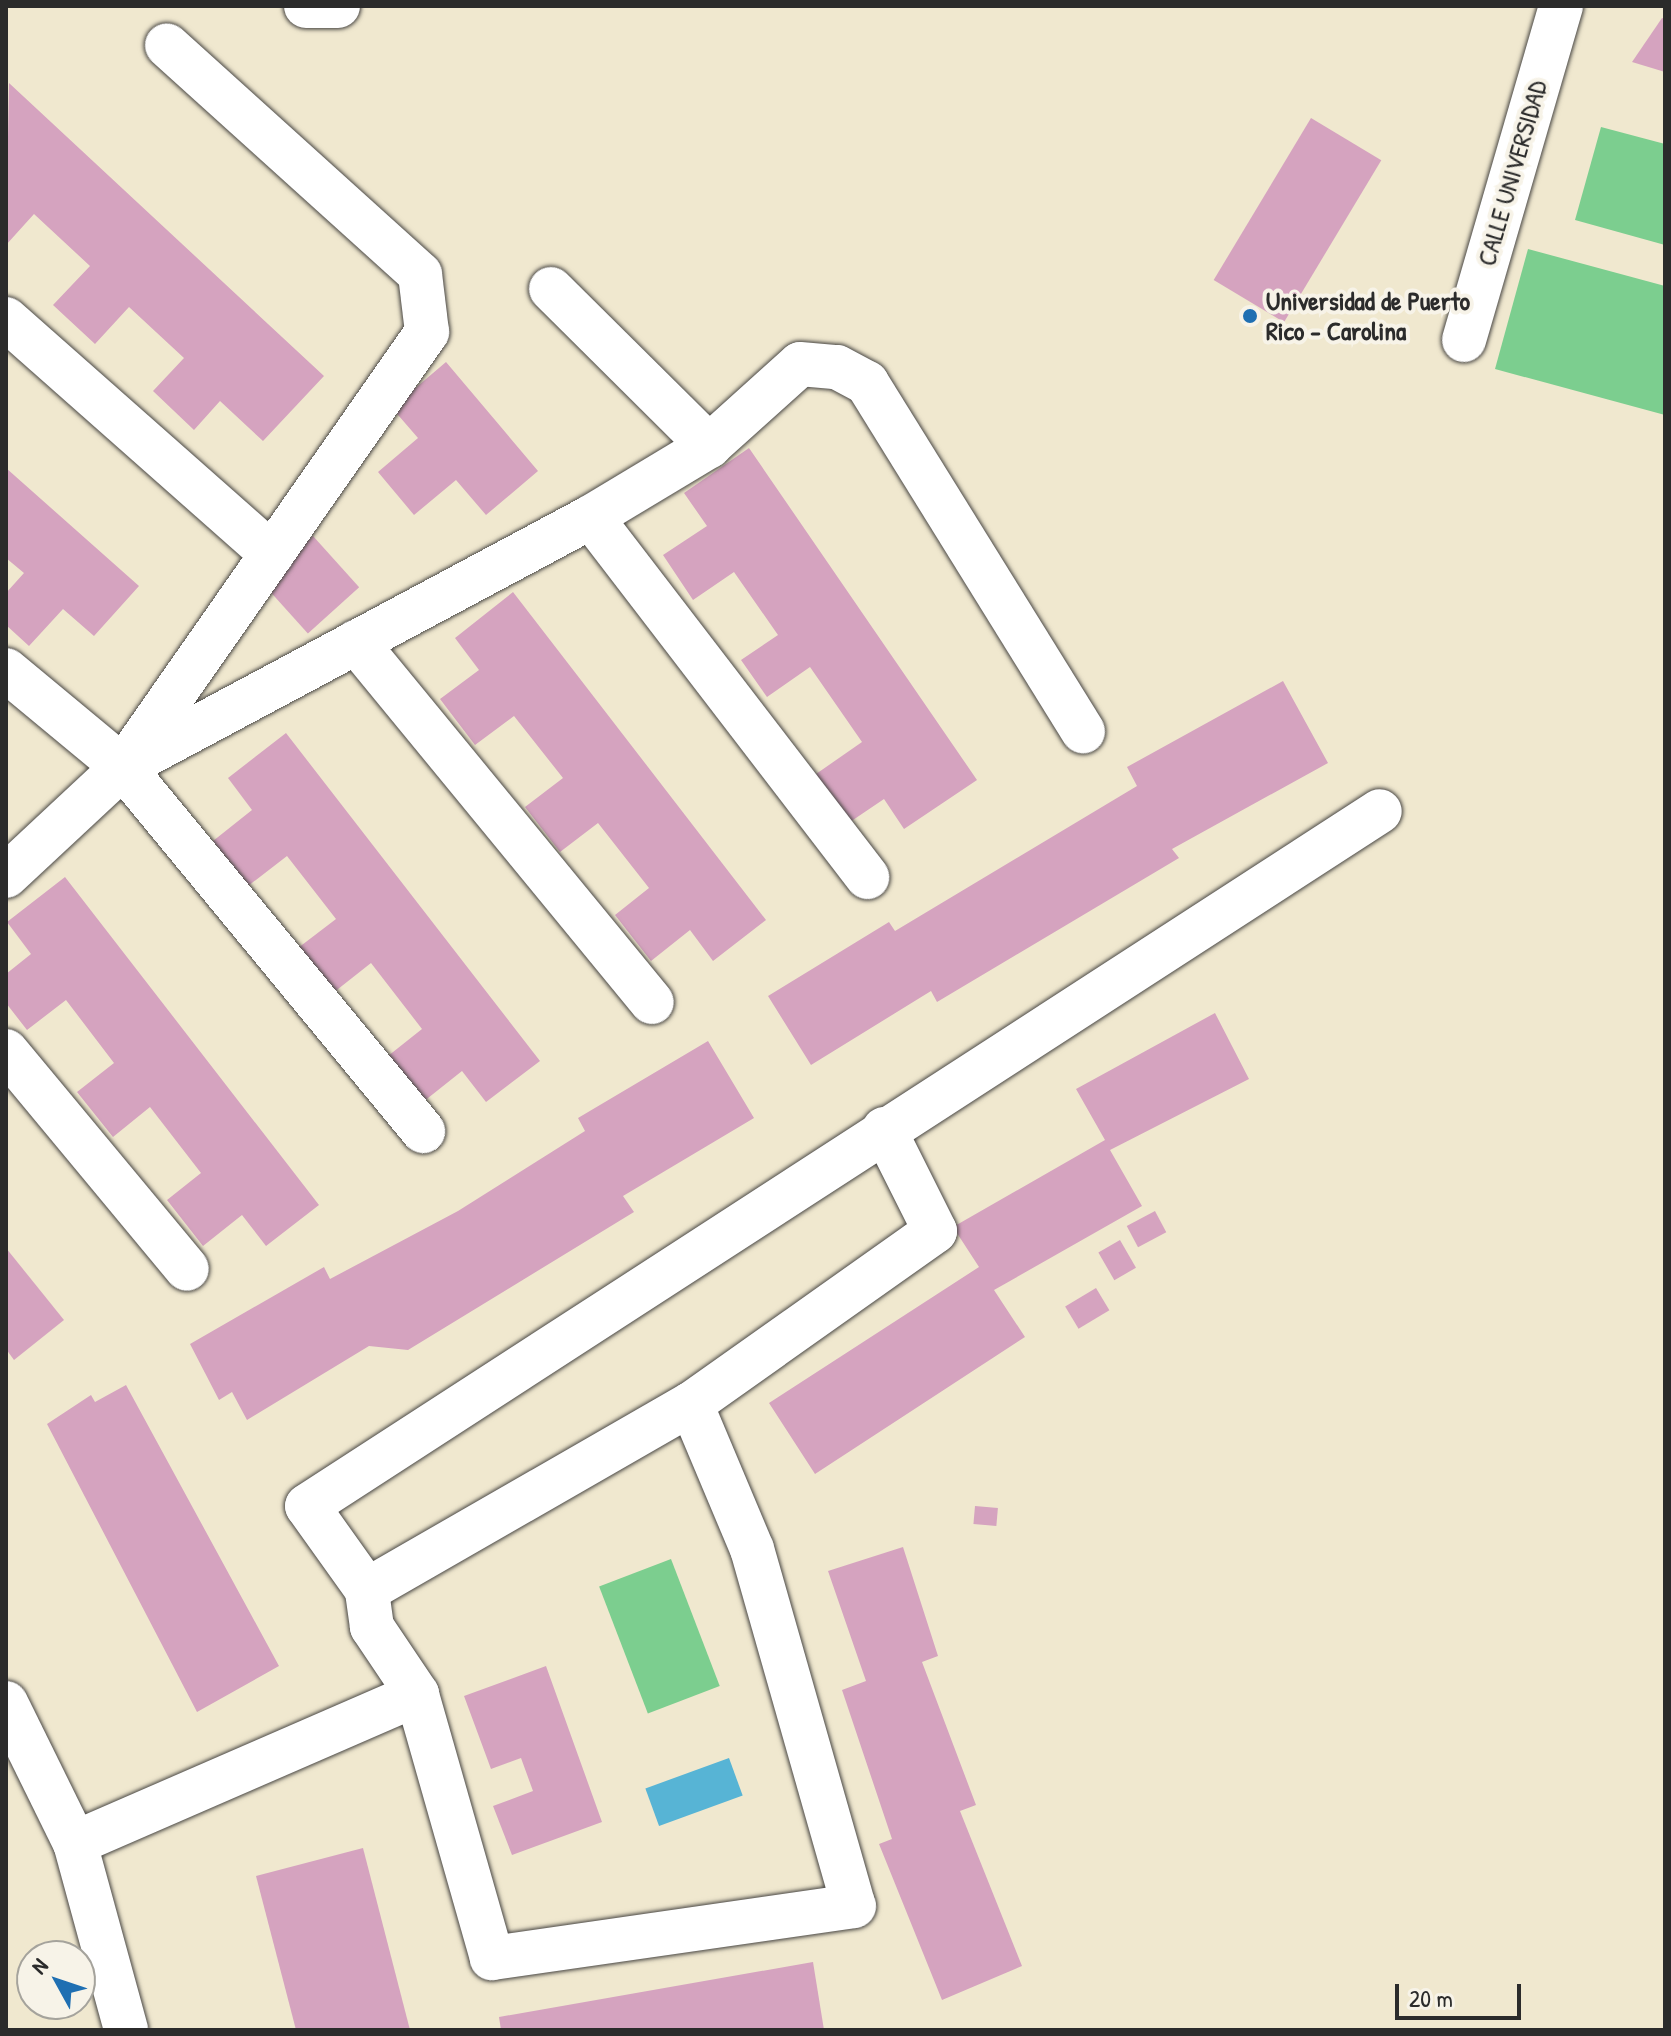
<!DOCTYPE html>
<style>
body{margin:0}
#map{position:relative;width:1671px;height:2036px;overflow:hidden;background:#f0e8cf;font-family:"Patrick Hand",sans-serif}
div>[style]{position:absolute}
[style*='--x']{left:calc(var(--x)*1px);top:calc(var(--y)*1px);width:calc(var(--w)*1px);rotate:calc(var(--a)*1deg)}
.green>*{inset:0;background:#7cce8f;transform-origin:0 0}
.water>*{inset:0;background:#57b4d5;transform-origin:0 0}
.building>*{inset:0;background:#d5a3bf;transform-origin:0 0}
.roads{filter:drop-shadow(0 0 2px #494744) drop-shadow(0 0 2px #494744)}
.minor>*{height:44px;margin:-22px;padding:0 22px;transform-origin:22px;border-radius:22px;background:#fff}
.dots>*{width:22px;height:22px;translate:-50% -50%;box-sizing:border-box;border:4px solid #f7f3e8;border-radius:50%}
span{translate:-50% -50%;white-space:nowrap;text-align:center;line-height:1.15;-webkit-text-stroke:8px #f7f3e8;paint-order:stroke}
.street-label{font-size:26px;color:#2b2b2b}
.poi-label{font-size:26px;color:#2b2b2b;font-weight:700}
.left{translate:0 -50%;text-align:left}
.frame{position:absolute;inset:0;border:8px solid #2b2b2b;pointer-events:none}
.north{position:absolute;left:16px;top:1940px;width:80px;height:80px;box-sizing:border-box;background:#f7f3e8;border:2px solid #a5a39c;border-radius:50%;rotate:310deg;font-size:22px;font-weight:700;line-height:32px;text-align:center;color:#2b2b2b}
.north::after{content:'';display:block;margin:auto;width:28px;height:36px;background:#1f6fb2;clip-path:polygon(50% 0,100% 100%,50% 72%,0 100%)}
.scale{position:absolute;left:1395px;top:1984px;width:126px;height:36px;box-sizing:border-box;border:4px solid #2b2b2b;border-top:0;padding-left:10px;font-size:24px;line-height:28px;white-space:nowrap;color:#2b2b2b;-webkit-text-stroke:6px #f7f3e8;paint-order:stroke}
</style>
<div id="map">
<div class="green">
<i style="clip-path:polygon(1601px 127px,1665px 144px,1665px 245px,1575px 220px)"></i>
<i style="clip-path:polygon(1528px 249px,1665px 286px,1665px 415px,1495px 369px)"></i>
<i style="left:671px;top:1559px;width:136px;height:77px;rotate:69deg"></i>
</div>
<div class="water">
<i style="left:729px;top:1758px;width:40px;height:89px;rotate:70deg"></i>
</div>
<div class="building">
<i style="clip-path:polygon(1662px 18px,1665px 19px,1665px 72px,1632px 62px)"></i>
<i style="clip-path:polygon(9px 83px,324px 376px,263px 441px,220px 401px,194px 430px,153px 391px,184px 358px,129px 307px,95px 344px,53px 305px,90px 266px,34px 214px,6px 245px)"></i>
<i style="left:1311px;top:118px;width:82px;height:189px;rotate:31deg"></i>
<i style="clip-path:polygon(446px 362px,538px 471px,486px 515px,456px 480px,414px 515px,378px 472px,418px 438px,392px 408px)"></i>
<i style="clip-path:polygon(749px 448px,977px 780px,904px 829px,884px 799px,850px 822px,816px 774px,862px 742px,810px 667px,767px 697px,741px 660px,778px 635px,734px 572px,693px 600px,663px 555px,707px 526px,684px 493px)"></i>
<i style="clip-path:polygon(6px 468px,139px 586px,94px 636px,63px 609px,29px 646px,6px 625px,6px 593px,24px 573px,6px 558px)"></i>
<i style="left:313px;top:536px;width:69px;height:69px;rotate:48deg"></i>
<i style="clip-path:polygon(513px 592px,766px 920px,713px 961px,690px 930px,651px 961px,615px 915px,649px 888px,598px 823px,560px 852px,525px 807px,563px 778px,514px 716px,475px 745px,440px 699px,479px 670px,455px 638px)"></i>
<i style="clip-path:polygon(1283px 681px,1328px 763px,1172px 849px,1179px 858px,937px 1002px,931px 991px,811px 1065px,768px 996px,889px 922px,895px 931px,1137px 786px,1127px 767px)"></i>
<i style="clip-path:polygon(286px 733px,540px 1061px,486px 1102px,462px 1071px,423px 1102px,388px 1056px,422px 1029px,371px 963px,333px 993px,298px 948px,336px 919px,287px 856px,248px 886px,213px 841px,252px 810px,228px 778px)"></i>
<i style="clip-path:polygon(65px 877px,319px 1205px,266px 1246px,242px 1215px,203px 1246px,167px 1200px,201px 1173px,150px 1107px,113px 1137px,77px 1092px,114px 1063px,66px 1000px,27px 1030px,6px 1003px,6px 974px,31px 954px,7px 922px)"></i>
<i style="clip-path:polygon(1215px 1013px,1249px 1079px,1110px 1150px,1142px 1206px,994px 1290px,1025px 1337px,815px 1474px,769px 1403px,979px 1267px,953px 1227px,1105px 1140px,1076px 1089px)"></i>
<i style="clip-path:polygon(708px 1041px,754px 1118px,623px 1196px,634px 1212px,408px 1350px,369px 1346px,247px 1420px,232px 1392px,219px 1400px,190px 1344px,324px 1267px,330px 1279px,458px 1211px,585px 1131px,578px 1118px)"></i>
<i style="left:1155px;top:1211px;width:24px;height:32px;rotate:62deg"></i>
<i style="left:1120px;top:1240px;width:32px;height:25px;rotate:60deg"></i>
<i style="clip-path:polygon(6px 1248px,64px 1320px,14px 1360px,6px 1349px)"></i>
<i style="left:1096px;top:1288px;width:26px;height:36px;rotate:59deg"></i>
<i style="clip-path:polygon(126px 1385px,279px 1666px,197px 1712px,47px 1424px,91px 1395px,95px 1402px)"></i>
<i style="left:975px;top:1506px;width:23px;height:18px;rotate:5deg"></i>
<i style="clip-path:polygon(903px 1547px,938px 1656px,922px 1662px,976px 1805px,960px 1811px,1022px 1966px,942px 2000px,879px 1844px,892px 1839px,842px 1690px,866px 1681px,828px 1571px)"></i>
<i style="clip-path:polygon(546px 1666px,602px 1822px,512px 1855px,493px 1806px,533px 1791px,521px 1758px,491px 1769px,464px 1696px)"></i>
<i style="clip-path:polygon(363px 1848px,410px 2030px,296px 2030px,256px 1876px)"></i>
<i style="clip-path:polygon(813px 1962px,824px 2030px,501px 2030px,499px 2017px)"></i>
</div>
<div class="roads">
<div class="minor">
<i style="--x:306;--y:6;--w:32;--a:0"></i>
<i style="--x:551;--y:289;--w:223;--a:44.8"></i>
<i style="--x:6;--y:319;--w:355;--a:41.5"></i>
<i style="--x:1464;--y:340;--w:348;--a:-73.8"></i>
<i style="--x:591;--y:517;--w:454;--a:52.5"></i>
<i style="--x:356;--y:642;--w:466;--a:50.6"></i>
<i style="--x:6;--y:670;--w:152;--a:39.7"></i>
<i style="--x:123;--y:767;--w:472;--a:50.5"></i>
<i style="--x:123;--y:767;--w:531;--a:-28.11"></i>
<i style="--x:591;--y:517;--w:138;--a:-31"></i>
<i style="--x:709;--y:446;--w:122;--a:-42"></i>
<i style="--x:800;--y:364;--w:37;--a:5"></i>
<i style="--x:837;--y:367;--w:34;--a:28"></i>
<i style="--x:867;--y:383;--w:410;--a:58.2"></i>
<i style="--x:6;--y:876;--w:160;--a:-43"></i>
<i style="--x:123;--y:767;--w:531;--a:-55.05"></i>
<i style="--x:427;--y:332;--w:58;--a:-96.9"></i>
<i style="--x:420;--y:274;--w:341;--a:-137.9"></i>
<i style="--x:6;--y:1051;--w:283;--a:50.3"></i>
<i style="--x:691;--y:1404;--w:157;--a:67.2"></i>
<i style="--x:752;--y:1549;--w:371;--a:74.1"></i>
<i style="--x:854;--y:1906;--w:366;--a:171.8"></i>
<i style="--x:492;--y:1958;--w:274;--a:-105.9"></i>
<i style="--x:417;--y:1694;--w:81;--a:-123.9"></i>
<i style="--x:372;--y:1627;--w:37;--a:-98"></i>
<i style="--x:367;--y:1590;--w:103;--a:-125.5"></i>
<i style="--x:307;--y:1506;--w:1278;--a:-32.93"></i>
<i style="--x:367;--y:1590;--w:374;--a:-29.9"></i>
<i style="--x:691;--y:1404;--w:299;--a:-35.3"></i>
<i style="--x:935;--y:1231;--w:114;--a:-116.6"></i>
<i style="--x:6;--y:1703;--w:156;--a:63.8"></i>
<i style="--x:75;--y:1843;--w:194;--a:74.7"></i>
<i style="--x:75;--y:1843;--w:373;--a:-23.5"></i>
</div>
</div>
<div class="dots">
<i style="left:1250px;top:316px;background:#1f6fb2"></i>
</div>
<div class="street-label">
<span style="left:1512px;top:173px;rotate:-74deg">CALLE UNIVERSIDAD</span>
</div>
<div class="poi-label">
<span class="left" style="left:1266px;top:316px">Universidad de Puerto<br>Rico - Carolina</span>
</div>
<div class="frame"></div>
<div class="north">N</div>
<div class="scale">20 m</div>
</div>
